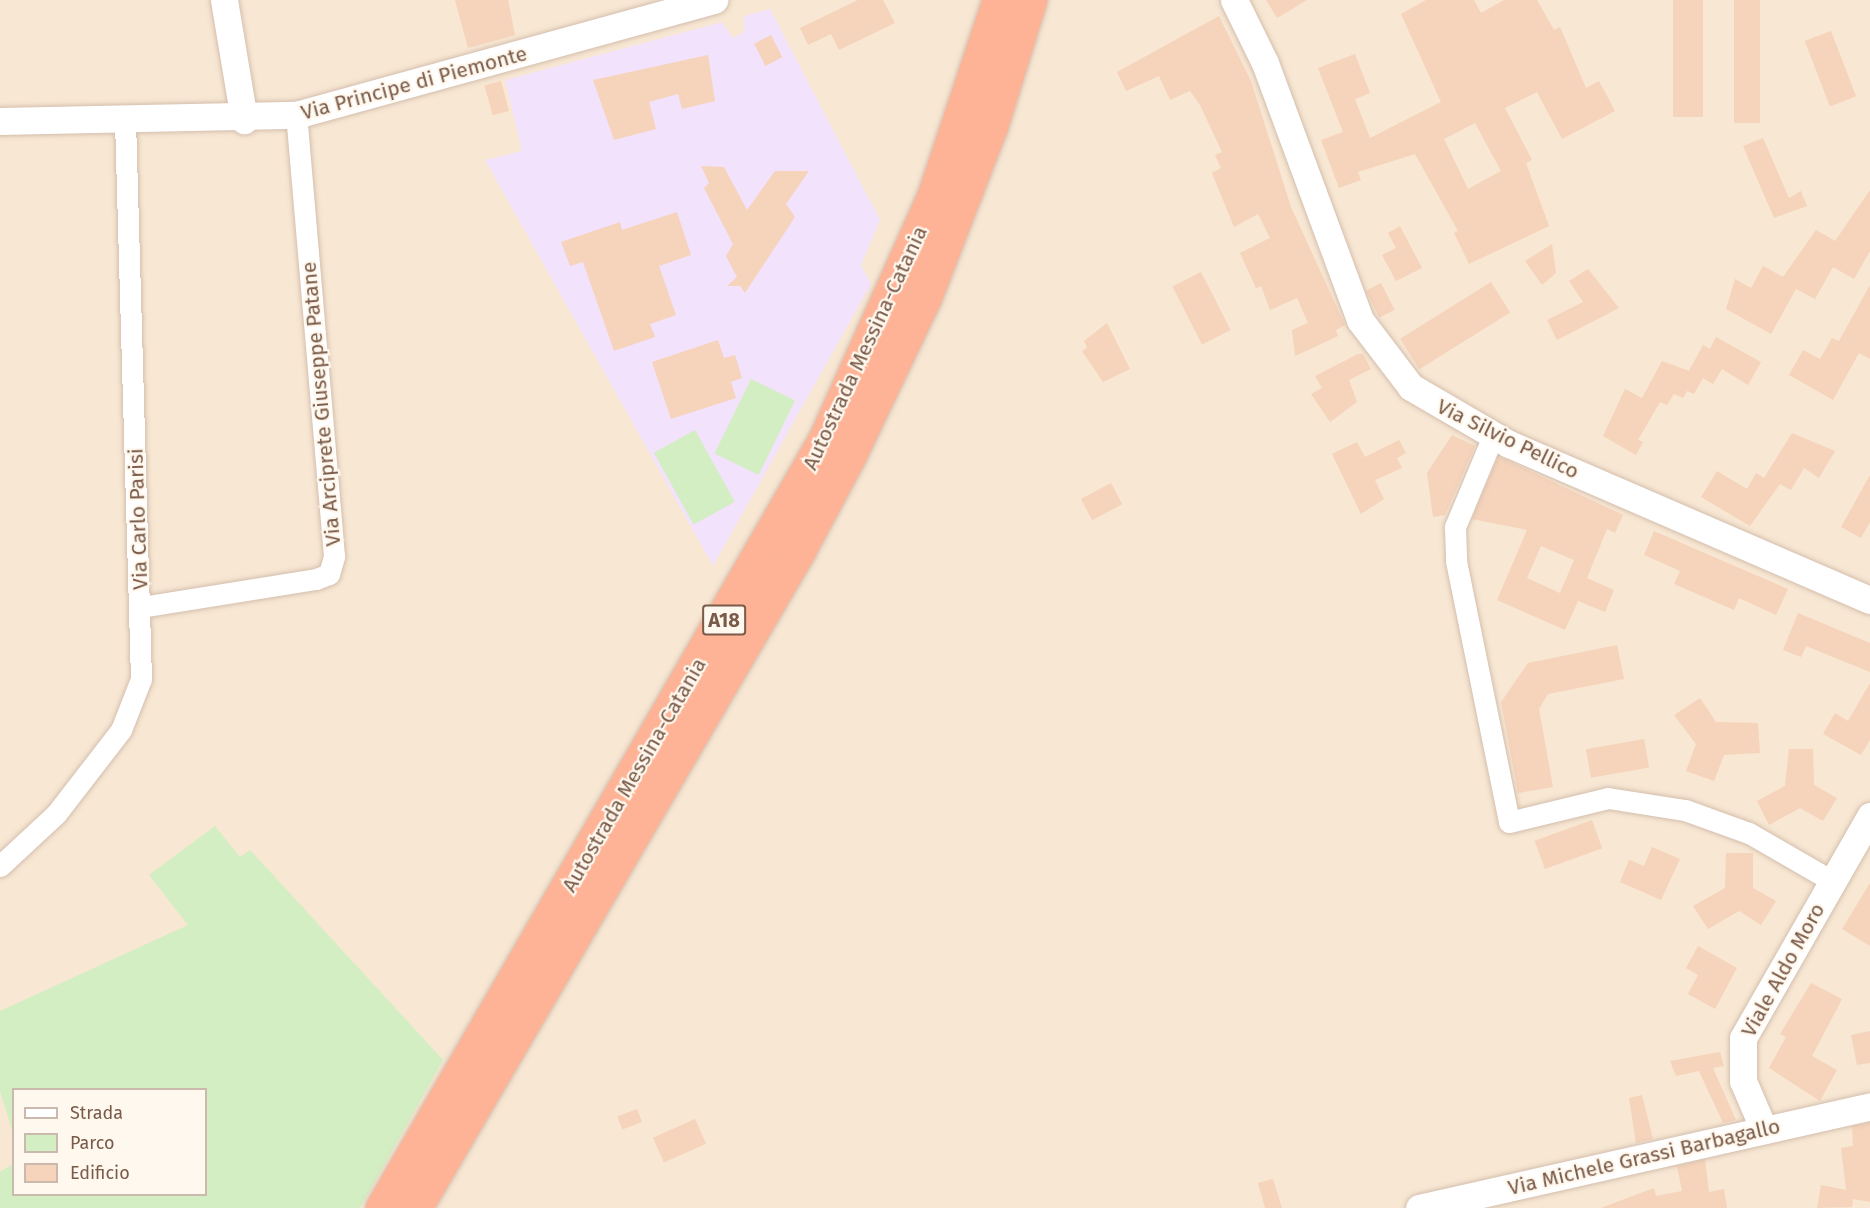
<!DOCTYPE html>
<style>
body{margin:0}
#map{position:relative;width:1870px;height:1208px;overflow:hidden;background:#fef5e6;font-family:"Fira Sans",sans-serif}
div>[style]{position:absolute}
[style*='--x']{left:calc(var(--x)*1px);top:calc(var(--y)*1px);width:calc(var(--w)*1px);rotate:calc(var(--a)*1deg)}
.residential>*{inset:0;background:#f7e7d3}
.education>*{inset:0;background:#f2e2fb}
.green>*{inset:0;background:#d3eec2;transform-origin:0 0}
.building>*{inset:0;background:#f6d3bb;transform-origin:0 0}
.roads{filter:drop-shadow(0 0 2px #d4bead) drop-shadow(0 0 2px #d4bead)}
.minor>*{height:21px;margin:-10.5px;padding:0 10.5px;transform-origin:10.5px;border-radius:10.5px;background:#fff}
.tertiary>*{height:27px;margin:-13.5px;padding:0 13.5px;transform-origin:13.5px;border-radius:13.5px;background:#fff}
.motorway>*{height:33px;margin:-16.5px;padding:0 16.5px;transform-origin:16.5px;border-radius:16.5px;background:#feb397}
span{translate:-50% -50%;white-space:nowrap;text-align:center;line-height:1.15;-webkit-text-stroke:4.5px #fff8ee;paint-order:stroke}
.shield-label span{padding:2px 4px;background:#fff8ee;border:2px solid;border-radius:4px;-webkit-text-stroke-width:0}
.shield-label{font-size:20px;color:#7a5a48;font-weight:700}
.street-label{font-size:21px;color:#7a5a48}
.legend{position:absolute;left:12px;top:1088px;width:195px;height:108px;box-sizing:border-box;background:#fff8ee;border:2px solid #cab9ac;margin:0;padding:8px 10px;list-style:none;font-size:18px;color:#7a5a48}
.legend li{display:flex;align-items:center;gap:12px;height:30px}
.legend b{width:30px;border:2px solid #cab9ac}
</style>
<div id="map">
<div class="residential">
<i style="clip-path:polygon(evenodd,0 0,1870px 0,1870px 1208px,0 1208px,0 0,14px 1090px,206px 1090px,206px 1194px,14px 1194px,14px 1090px)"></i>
</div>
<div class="education">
<i style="clip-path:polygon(770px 9px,880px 220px,861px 265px,871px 284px,713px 566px,485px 160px,522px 151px,505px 80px,722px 22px,733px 38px,744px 32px,744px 16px)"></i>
</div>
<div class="green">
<i style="left:751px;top:379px;width:49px;height:83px;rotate:26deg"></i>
<i style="left:695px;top:430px;width:82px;height:47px;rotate:61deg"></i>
<i style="clip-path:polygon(215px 826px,240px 857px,250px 850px,443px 1060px,360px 1208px,0 1208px,0 1172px,13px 1164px,14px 1194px,206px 1194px,206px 1090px,14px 1090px,13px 1133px,0 1091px,0 1011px,188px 925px,149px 875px)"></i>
</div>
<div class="building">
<i style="clip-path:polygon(455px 0,508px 0,515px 35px,468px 48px)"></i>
<i style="clip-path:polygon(858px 0,883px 0,895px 23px,839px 50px,831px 34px,808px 45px,800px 28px)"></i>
<i style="clip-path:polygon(1266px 0,1307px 0,1277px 18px)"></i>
<i style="clip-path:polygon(evenodd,1426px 0,1474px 0,1481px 13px,1504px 0,1537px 0,1554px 30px,1560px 27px,1586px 88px,1599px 81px,1615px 111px,1562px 139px,1537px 92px,1505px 108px,1532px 160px,1526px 163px,1549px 226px,1469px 264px,1454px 233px,1458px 231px,1415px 154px,1358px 172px,1361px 180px,1339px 188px,1321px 140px,1343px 132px,1318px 68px,1355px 54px,1370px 93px,1355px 99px,1370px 138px,1441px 102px,1401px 14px,1426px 0,1475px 123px,1501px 171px,1468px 189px,1444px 139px,1475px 123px)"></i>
<i style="left:1673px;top:0;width:30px;height:117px"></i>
<i style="left:1734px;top:0;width:26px;height:123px"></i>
<i style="clip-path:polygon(1219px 16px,1251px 81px,1291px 207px,1345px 325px,1336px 330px,1338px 336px,1295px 356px,1292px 330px,1308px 323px,1297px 298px,1270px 310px,1261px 286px,1256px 288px,1240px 253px,1270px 238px,1258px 214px,1234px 227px,1212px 173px,1221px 168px,1215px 155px,1222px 152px,1200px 105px,1190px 91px,1170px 100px,1159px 76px,1126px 91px,1117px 72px)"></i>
<i style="left:1831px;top:31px;width:70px;height:28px;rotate:69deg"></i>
<i style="left:771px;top:35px;width:25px;height:19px;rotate:63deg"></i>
<i style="clip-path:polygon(708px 55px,715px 101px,682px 109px,678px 94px,649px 102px,656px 129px,614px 140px,593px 80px)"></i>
<i style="left:501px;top:81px;width:31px;height:17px;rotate:75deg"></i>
<i style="clip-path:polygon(1763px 138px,1789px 198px,1801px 191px,1807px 206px,1774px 218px,1743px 146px)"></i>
<i style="clip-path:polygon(701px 166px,724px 167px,747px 210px,775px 171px,809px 171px,786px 204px,795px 217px,745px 293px,740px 286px,727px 286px,737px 277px,726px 256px,733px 244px,704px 188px,709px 183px)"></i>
<i style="clip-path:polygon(1870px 190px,1870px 251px,1854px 279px,1833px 267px,1815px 299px,1796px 289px,1771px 334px,1726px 309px,1735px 279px,1751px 288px,1763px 266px,1783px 277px,1816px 230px,1835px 241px)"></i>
<i style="clip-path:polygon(677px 212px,691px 255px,659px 266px,676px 315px,650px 324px,655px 337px,614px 351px,583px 262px,570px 266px,561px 242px,620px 222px,622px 230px)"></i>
<i style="clip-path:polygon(1400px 226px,1422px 268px,1396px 281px,1382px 255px,1396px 248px,1388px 233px)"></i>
<i style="clip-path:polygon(1552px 244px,1556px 273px,1542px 285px,1525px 261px)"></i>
<i style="clip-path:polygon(1588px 269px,1619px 308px,1557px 340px,1547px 320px,1583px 302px,1569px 281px)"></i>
<i style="left:1201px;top:272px;width:65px;height:32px;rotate:63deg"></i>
<i style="left:1491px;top:282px;width:36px;height:107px;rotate:58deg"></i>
<i style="left:1381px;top:283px;width:30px;height:17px;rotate:63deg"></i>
<i style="clip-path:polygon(1870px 285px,1870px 359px,1859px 353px,1833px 400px,1789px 375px,1803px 350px,1820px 359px,1832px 338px,1839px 341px)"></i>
<i style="clip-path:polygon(1107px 323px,1130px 369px,1103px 382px,1082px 351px,1087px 348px,1084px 341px)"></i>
<i style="clip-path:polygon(1716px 337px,1761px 362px,1748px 385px,1722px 369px,1713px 384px,1703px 378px,1694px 394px,1687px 391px,1683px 398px,1674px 394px,1667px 405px,1660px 402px,1638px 440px,1643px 442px,1636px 455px,1603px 436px,1625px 389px,1642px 398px,1662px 361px,1689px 371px,1703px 345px,1710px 349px)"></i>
<i style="clip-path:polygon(718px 340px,724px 358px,735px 355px,742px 378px,731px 382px,736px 398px,671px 419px,652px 362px)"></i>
<i style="clip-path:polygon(1358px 354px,1363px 354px,1371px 369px,1349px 380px,1357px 402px,1330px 422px,1311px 394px,1322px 388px,1315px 376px)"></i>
<i style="clip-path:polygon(1792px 433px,1835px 451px,1819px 478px,1804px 468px,1791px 490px,1780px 484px,1750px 526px,1701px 497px,1717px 471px,1747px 489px,1756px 473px,1764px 478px)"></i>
<i style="clip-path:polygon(1452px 435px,1475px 446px,1445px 515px,1433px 517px,1427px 473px)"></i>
<i style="clip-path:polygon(1399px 440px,1406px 453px,1397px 458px,1402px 468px,1375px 480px,1384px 499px,1361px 514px,1332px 454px,1357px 442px,1365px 457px)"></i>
<i style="clip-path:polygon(evenodd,1498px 456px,1623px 515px,1615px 533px,1607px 529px,1587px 578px,1614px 590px,1605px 612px,1578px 601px,1565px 630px,1497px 600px,1527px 530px,1472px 519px,1498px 456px,1541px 546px,1574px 560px,1560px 593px,1527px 578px,1541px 546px)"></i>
<i style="clip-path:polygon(1870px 475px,1870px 522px,1861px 538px,1841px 527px)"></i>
<i style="left:1111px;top:483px;width:24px;height:34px;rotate:62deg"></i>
<i style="clip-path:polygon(1654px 531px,1788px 589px,1776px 615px,1739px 598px,1734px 610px,1674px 584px,1680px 571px,1644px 555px)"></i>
<i style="clip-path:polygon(1798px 613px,1870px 643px,1870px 672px,1806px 646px,1801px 657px,1783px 650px)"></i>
<i style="clip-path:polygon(1617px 645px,1624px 679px,1548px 694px,1539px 709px,1553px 787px,1518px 793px,1501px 702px,1528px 663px)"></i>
<i style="clip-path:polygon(1870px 683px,1870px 740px,1861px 755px,1823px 734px,1835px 713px,1848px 721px)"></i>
<i style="clip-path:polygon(1700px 698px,1716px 722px,1758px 723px,1760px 753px,1724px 755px,1714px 781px,1686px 771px,1696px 744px,1674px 715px)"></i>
<i style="left:1644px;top:739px;width:29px;height:59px;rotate:80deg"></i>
<i style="clip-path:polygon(1789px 749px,1813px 749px,1814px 785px,1837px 798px,1823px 821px,1800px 808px,1769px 825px,1757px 801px,1785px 786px)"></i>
<i style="left:1592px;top:820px;width:30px;height:61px;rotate:70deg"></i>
<i style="clip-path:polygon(1652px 847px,1680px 859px,1661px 900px,1620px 882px,1629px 860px,1644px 866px)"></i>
<i style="clip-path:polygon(1726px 853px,1753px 853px,1753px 888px,1776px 901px,1761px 925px,1739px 911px,1708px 929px,1693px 906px,1725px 888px)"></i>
<i style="clip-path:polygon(1870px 883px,1870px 946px,1842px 929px)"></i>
<i style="clip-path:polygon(1698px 946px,1737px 968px,1715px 1009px,1688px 994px,1698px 975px,1686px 968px)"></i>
<i style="clip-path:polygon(1811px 983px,1842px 999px,1812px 1056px,1837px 1070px,1820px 1101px,1769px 1068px,1786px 1037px,1780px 1034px)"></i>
<i style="clip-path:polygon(1870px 1031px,1870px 1063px,1857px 1065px,1851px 1035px)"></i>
<i style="clip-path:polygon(1720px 1052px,1724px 1066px,1713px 1068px,1736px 1120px,1723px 1123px,1699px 1071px,1676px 1076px,1670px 1061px)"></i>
<i style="clip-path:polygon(1642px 1095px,1653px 1139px,1636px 1143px,1629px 1098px)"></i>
<i style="left:637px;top:1109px;width:14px;height:21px;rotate:69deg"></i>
<i style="left:695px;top:1119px;width:27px;height:46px;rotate:66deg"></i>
<i style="clip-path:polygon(1870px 1122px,1870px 1202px,1853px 1199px,1852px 1207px,1817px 1208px,1821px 1185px,1846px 1190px,1841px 1148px,1853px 1146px,1852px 1126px)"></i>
<i style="clip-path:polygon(1705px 1159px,1709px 1192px,1724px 1189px,1727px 1208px,1601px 1208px,1654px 1188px,1656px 1196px,1682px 1191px,1677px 1166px)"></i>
<i style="clip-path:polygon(1273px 1179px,1282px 1208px,1265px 1208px,1258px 1183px)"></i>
</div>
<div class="roads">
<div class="minor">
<i style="--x:1493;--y:436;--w:99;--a:112.7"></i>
<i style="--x:1455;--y:527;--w:34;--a:88"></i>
<i style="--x:1456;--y:561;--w:266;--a:78.5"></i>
<i style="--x:1509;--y:822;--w:102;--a:-13.6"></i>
<i style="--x:1608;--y:798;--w:78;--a:8.9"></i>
<i style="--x:1685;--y:810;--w:68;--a:19.8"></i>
<i style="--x:1749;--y:833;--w:96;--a:30"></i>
<i style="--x:141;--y:607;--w:177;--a:-9.1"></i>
<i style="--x:316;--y:579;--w:14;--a:-21"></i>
<i style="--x:329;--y:574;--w:19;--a:-74"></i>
<i style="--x:334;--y:556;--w:443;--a:-94.9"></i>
<i style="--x:0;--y:866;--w:76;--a:-42.9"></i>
<i style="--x:56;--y:814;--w:106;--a:-52.3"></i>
<i style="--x:121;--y:730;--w:55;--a:-68.6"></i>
<i style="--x:141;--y:679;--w:558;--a:-91.64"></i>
</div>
<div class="tertiary">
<i style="--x:224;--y:0;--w:122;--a:80.5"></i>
<i style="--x:1234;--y:0;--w:70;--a:63.8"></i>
<i style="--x:1265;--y:63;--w:274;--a:69.7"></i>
<i style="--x:1360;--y:320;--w:84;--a:52.7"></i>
<i style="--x:1411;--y:387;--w:113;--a:30.2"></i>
<i style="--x:1509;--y:444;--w:393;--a:23.4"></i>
<i style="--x:0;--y:121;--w:296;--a:-1.2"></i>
<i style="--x:296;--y:115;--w:434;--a:-15.4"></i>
<i style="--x:1764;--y:1130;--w:53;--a:-113.2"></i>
<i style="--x:1743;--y:1081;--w:43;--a:-90"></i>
<i style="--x:1743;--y:1038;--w:256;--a:-60.2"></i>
<i style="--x:1419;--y:1208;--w:462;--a:-12.7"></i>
</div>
<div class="motorway">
<i style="--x:382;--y:1208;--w:887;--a:-60.05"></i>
<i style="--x:825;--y:439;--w:267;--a:-65.9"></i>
<i style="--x:934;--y:195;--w:206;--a:-71.6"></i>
<i style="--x:415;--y:1208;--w:760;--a:-59.72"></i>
<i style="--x:798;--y:552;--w:111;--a:-62"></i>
<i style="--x:850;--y:454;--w:174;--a:-64.5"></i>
<i style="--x:925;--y:297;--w:183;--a:-68.9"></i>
<i style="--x:991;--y:126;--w:132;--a:-72.8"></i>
</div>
</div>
<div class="shield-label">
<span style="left:724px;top:620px">A18</span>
</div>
<div class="street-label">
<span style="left:414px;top:83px;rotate:-15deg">Via Principe di Piemonte</span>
<span style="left:865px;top:348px;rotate:-65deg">Autostrada Messina-Catania</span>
<span style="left:321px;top:404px;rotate:-95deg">Via Arciprete Giuseppe Patane</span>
<span style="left:1508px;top:439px;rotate:26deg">Via Silvio Pellico</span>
<span style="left:138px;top:519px;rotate:-92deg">Via Carlo Parisi</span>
<span style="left:634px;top:775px;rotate:-60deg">Autostrada Messina-Catania</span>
<span style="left:1783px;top:970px;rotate:-61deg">Viale Aldo Moro</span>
<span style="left:1644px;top:1157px;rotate:-13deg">Via Michele Grassi Barbagallo</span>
</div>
<ul class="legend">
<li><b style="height:8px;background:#fff"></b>Strada</li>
<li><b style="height:16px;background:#d3eec2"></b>Parco</li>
<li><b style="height:16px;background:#f6d3bb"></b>Edificio</li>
</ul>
</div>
